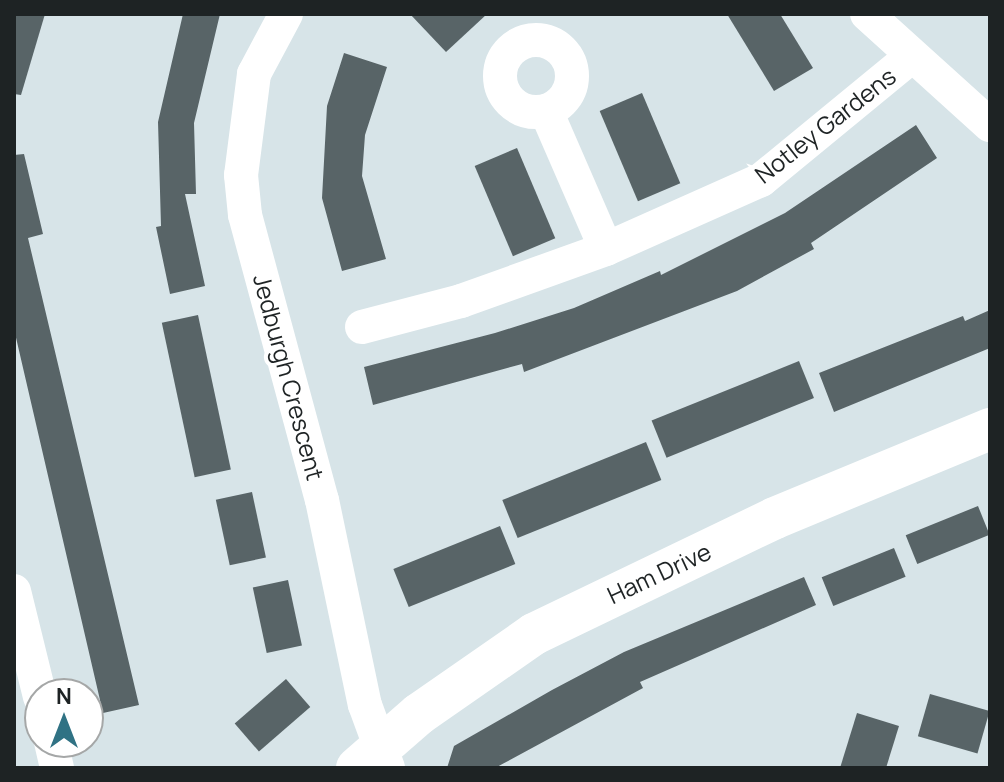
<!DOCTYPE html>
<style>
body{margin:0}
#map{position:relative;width:1004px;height:782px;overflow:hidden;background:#d7e4e8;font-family:Manrope,sans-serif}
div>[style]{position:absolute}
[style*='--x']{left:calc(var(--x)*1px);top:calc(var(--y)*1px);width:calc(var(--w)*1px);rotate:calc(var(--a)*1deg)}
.building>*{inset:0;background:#586467;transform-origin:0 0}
.minor>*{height:34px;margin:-17px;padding:0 17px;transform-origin:17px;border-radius:17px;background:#fff}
.minor>.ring{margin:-17px;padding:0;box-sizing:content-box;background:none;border:34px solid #fff;border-radius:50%}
.tertiary>*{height:42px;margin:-21px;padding:0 21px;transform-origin:21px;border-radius:21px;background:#fff}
span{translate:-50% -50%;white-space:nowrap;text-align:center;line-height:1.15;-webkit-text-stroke:8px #fff;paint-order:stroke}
.street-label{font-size:24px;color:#1e2324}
.frame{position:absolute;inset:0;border:16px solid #1e2324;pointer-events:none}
.north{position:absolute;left:24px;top:678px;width:80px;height:80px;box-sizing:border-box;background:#fff;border:2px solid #a5a7a7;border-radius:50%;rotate:0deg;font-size:22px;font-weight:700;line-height:32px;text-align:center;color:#1e2324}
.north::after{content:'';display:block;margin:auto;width:28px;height:36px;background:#307284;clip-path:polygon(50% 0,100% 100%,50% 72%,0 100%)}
</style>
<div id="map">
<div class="building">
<i style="clip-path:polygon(14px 14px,45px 14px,21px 95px,14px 94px)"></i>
<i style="clip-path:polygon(183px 14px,220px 14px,194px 123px,196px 194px,185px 194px,205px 286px,170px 294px,156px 227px,161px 226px,158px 122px)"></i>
<i style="clip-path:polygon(410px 14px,487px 14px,446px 52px)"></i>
<i style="clip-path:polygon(727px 14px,780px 14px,813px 68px,774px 91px)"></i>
<i style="clip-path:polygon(344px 53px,387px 67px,365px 135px,362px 176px,386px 259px,342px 271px,322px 198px,327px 106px)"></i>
<i style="left:642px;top:93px;width:98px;height:46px;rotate:67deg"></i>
<i style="clip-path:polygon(916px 125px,937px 158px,811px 243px,814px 249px,737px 291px,524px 372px,522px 364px,373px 405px,364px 367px,495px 333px,574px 308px,660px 271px,661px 275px,785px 213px)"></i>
<i style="left:517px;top:148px;width:98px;height:46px;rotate:67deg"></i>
<i style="clip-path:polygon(24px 154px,43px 234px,28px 238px,139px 705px,103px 713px,14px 329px,14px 155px)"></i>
<i style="clip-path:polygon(990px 310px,990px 348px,834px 412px,819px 373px,963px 316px,965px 321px)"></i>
<i style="left:198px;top:315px;width:158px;height:37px;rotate:78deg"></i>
<i style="left:799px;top:361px;width:40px;height:159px;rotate:68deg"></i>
<i style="left:646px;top:442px;width:41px;height:155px;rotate:68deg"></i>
<i style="left:252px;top:492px;width:67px;height:37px;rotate:78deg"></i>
<i style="left:978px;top:506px;width:31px;height:78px;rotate:68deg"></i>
<i style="left:500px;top:526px;width:41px;height:115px;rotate:68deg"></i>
<i style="left:894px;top:548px;width:31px;height:78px;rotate:68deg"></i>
<i style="clip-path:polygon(804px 577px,816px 605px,640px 682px,643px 688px,495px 768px,447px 768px,454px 746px,552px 690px,624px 652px)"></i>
<i style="left:288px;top:580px;width:67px;height:36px;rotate:78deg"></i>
<i style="left:286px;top:679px;width:37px;height:68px;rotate:49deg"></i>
<i style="left:930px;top:694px;width:62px;height:44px;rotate:16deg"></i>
<i style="clip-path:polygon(857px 713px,899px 726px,886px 768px,840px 768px)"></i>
</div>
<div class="minor">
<i style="--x:286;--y:14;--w:68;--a:118.1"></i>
<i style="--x:254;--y:74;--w:102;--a:97.3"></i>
<i style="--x:241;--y:175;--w:40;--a:84.3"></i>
<i style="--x:245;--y:215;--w:295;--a:74.9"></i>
<i style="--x:322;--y:500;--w:209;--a:78.2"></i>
<i style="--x:365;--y:705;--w:67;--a:69.9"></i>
<i style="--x:867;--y:14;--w:166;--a:42.1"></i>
<i class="ring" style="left:500px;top:40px;width:38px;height:38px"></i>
<i style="--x:546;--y:111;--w:150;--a:66.5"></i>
<i style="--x:362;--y:327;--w:102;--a:-14.7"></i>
<i style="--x:461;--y:301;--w:154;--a:-19.7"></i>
<i style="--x:606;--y:249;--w:170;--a:-24"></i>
<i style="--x:761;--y:180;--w:194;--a:-39.4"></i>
<i style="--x:14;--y:591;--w:109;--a:76.2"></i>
<i style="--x:51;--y:742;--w:27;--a:77"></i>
</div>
<div class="tertiary">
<i style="--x:357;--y:768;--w:82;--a:-41.1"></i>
<i style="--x:419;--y:714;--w:140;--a:-34.8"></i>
<i style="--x:534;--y:634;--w:267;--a:-25.7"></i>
<i style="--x:775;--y:518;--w:233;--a:-22.5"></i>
</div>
<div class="street-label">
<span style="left:825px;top:125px;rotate:-38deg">Notley Gardens</span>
<span style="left:289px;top:377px;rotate:75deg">Jedburgh Crescent</span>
<span style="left:659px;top:573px;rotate:-25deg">Ham Drive</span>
</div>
<div class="frame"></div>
<div class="north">N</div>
</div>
